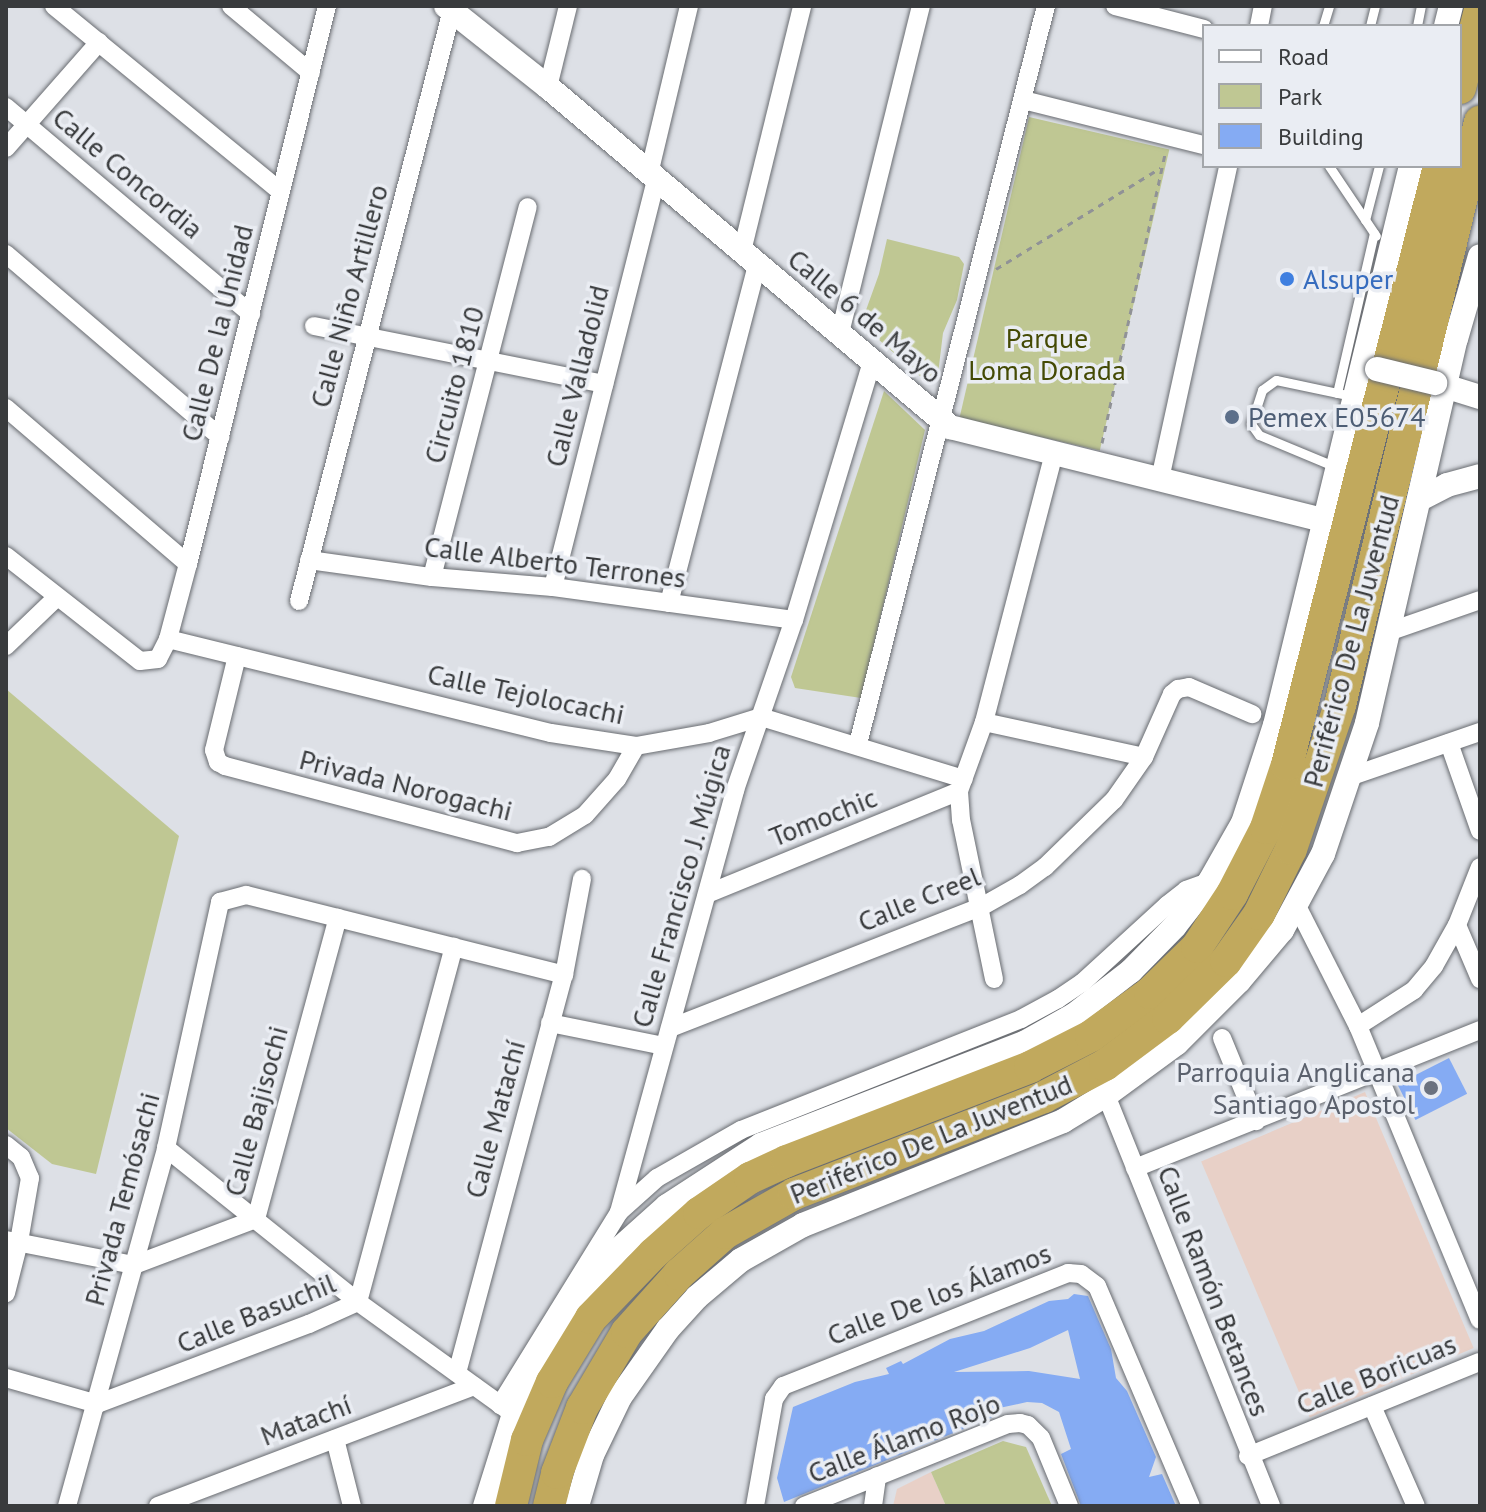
<!DOCTYPE html>
<meta charset="utf-8">
<style>
body{margin:0}
#map{position:relative;width:1486px;height:1512px;overflow:hidden;background:#dde0e6;font-family:"PT Sans",sans-serif}
div>[style]{position:absolute}
[style*='--x']{left:calc(var(--x)*1px);top:calc(var(--y)*1px);width:calc(var(--w)*1px);rotate:calc(var(--a)*1deg)}
.education>*{inset:0;background:#e8d0c7;transform-origin:0 0}
.green>*{inset:0;background:#bfc793;transform-origin:0 0}
.building>*{inset:0;background:#85abf3;transform-origin:0 0}
.path>*{height:3px;margin-top:-1.5px;transform-origin:0;background:repeating-linear-gradient(90deg,#909296 0 6px,transparent 0 12px)}
.roads{filter:drop-shadow(0 0 2px #696c71) drop-shadow(0 0 2px #696c71)}
.lane>*{height:9px;margin:-4.5px;padding:0 4.5px;transform-origin:4.5px;border-radius:4.5px;background:#fff}
.street>*{height:18px;margin:-9px;padding:0 9px;transform-origin:9px;border-radius:9px;background:#fff}
.secondary>*{height:24px;margin:-12px;padding:0 12px;transform-origin:12px;border-radius:12px;background:#fff}
.highway>*{height:32px;margin:-16px;padding:0 16px;transform-origin:16px;border-radius:16px;background:#c1a95d}
.bridges{filter:drop-shadow(0 0 2px #696c71) drop-shadow(0 0 2px #696c71)}
.secondary-bridge>*{height:24px;margin:-12px;padding:0 12px;transform-origin:12px;border-radius:12px;background:#fff}
.dots>*{width:22px;height:22px;translate:-50% -50%;box-sizing:border-box;border:4px solid #eaedf3;border-radius:50%}
span{translate:-50% -50%;white-space:nowrap;text-align:center;line-height:1.15;-webkit-text-stroke:7px #eaedf3;paint-order:stroke}
.street-label{font-size:28px;color:#393b3d}
.shop-label{font-size:28px;color:#366cbe}
.left{translate:0 -50%;text-align:left}
.park-label{font-size:28px;color:#444a04}
.service-label{font-size:28px;color:#4e5e75}
.worship-label{font-size:28px;color:#5b616d}
.right{translate:-100% -50%;text-align:right}
.frame{position:absolute;inset:0;border:8px solid #393b3d;pointer-events:none}
.legend{position:absolute;left:1202px;top:24px;width:260px;height:144px;box-sizing:border-box;background:#eaedf3;border:2px solid #a3a6aa;margin:0;padding:10px 14px;list-style:none;font-size:24px;color:#393b3d}
.legend li{display:flex;align-items:center;gap:16px;height:40px}
.legend b{width:40px;border:2px solid #a3a6aa}
</style>
<div id="map">
<div class="education">
<i style="left:1365px;top:1092px;width:278px;height:178px;rotate:67deg"></i>
<i style="clip-path:polygon(931px 1472px,946px 1506px,893px 1506px,897px 1489px)"></i>
</div>
<div class="green">
<i style="left:1029px;top:117px;width:144px;height:309px;rotate:13deg"></i>
<i style="clip-path:polygon(887px 239px,959px 257px,964px 264px,957px 300px,943px 333px,938px 374px,932px 380px,920px 376px,861px 324px,879px 274px)"></i>
<i style="clip-path:polygon(884px 391px,925px 430px,861px 698px,795px 688px,791px 677px)"></i>
<i style="clip-path:polygon(6px 689px,179px 836px,96px 1174px,52px 1164px,6px 1128px)"></i>
<i style="clip-path:polygon(1003px 1441px,1026px 1447px,1052px 1506px,946px 1506px,931px 1472px)"></i>
</div>
<div class="building">
<i style="left:1449px;top:1058px;width:40px;height:58px;rotate:63deg"></i>
<i style="clip-path:polygon(evenodd,1074px 1294px,1088px 1296px,1111px 1349px,1116px 1378px,1127px 1391px,1156px 1457px,1149px 1477px,1162px 1474px,1176px 1506px,1081px 1506px,1061px 1454px,1071px 1449px,1059px 1412px,1042px 1403px,1027px 1402px,990px 1410px,993px 1417px,784px 1502px,777px 1478px,793px 1407px,855px 1382px,889px 1374px,886px 1368px,901px 1361px,903px 1364px,950px 1339px,984px 1331px,1049px 1301px,1068px 1299px,1074px 1294px,1068px 1330px,1080px 1379px,1029px 1371px,954px 1372px,1030px 1348px,1068px 1330px)"></i>
</div>
<div class="path">
<i style="--x:996;--y:269;--w:193;--a:-31.6"></i>
<i style="--x:1102;--y:443;--w:297;--a:-77.7"></i>
</div>
<div class="roads">
<div class="lane">
<i style="--x:1323;--y:26;--w:21;--a:-73"></i>
<i style="--x:1370;--y:26;--w:21;--a:-76"></i>
<i style="--x:1417;--y:26;--w:20;--a:-79"></i>
<i style="--x:1329;--y:166;--w:84;--a:56.1"></i>
<i style="--x:1365;--y:220;--w:56;--a:-75.5"></i>
<i style="--x:1337;--y:393;--w:164;--a:-77"></i>
<i style="--x:1336;--y:467;--w:83;--a:-157.4"></i>
<i style="--x:1259;--y:435;--w:14;--a:-126"></i>
<i style="--x:1251;--y:424;--w:36;--a:-72"></i>
<i style="--x:1262;--y:390;--w:17;--a:-36"></i>
<i style="--x:1276;--y:380;--w:78;--a:11.9"></i>
</div>
<div class="street">
<i style="--x:54;--y:6;--w:292;--a:39.3"></i>
<i style="--x:231;--y:6;--w:104;--a:39.9"></i>
<i style="--x:1115;--y:6;--w:92;--a:14.5"></i>
<i style="--x:1259;--y:26;--w:20;--a:-79"></i>
<i style="--x:548;--y:87;--w:83;--a:-76.1"></i>
<i style="--x:1023;--y:100;--w:187;--a:14"></i>
<i style="--x:6;--y:107;--w:321;--a:40.2"></i>
<i style="--x:6;--y:148;--w:141;--a:-48.7"></i>
<i style="--x:649;--y:174;--w:173;--a:-76.6"></i>
<i style="--x:742;--y:251;--w:252;--a:-76.2"></i>
<i style="--x:6;--y:254;--w:282;--a:40.5"></i>
<i style="--x:314;--y:326;--w:296;--a:11.3"></i>
<i style="--x:840;--y:333;--w:337;--a:-76.1"></i>
<i style="--x:6;--y:408;--w:240;--a:40.6"></i>
<i style="--x:1160;--y:479;--w:320;--a:-77.7"></i>
<i style="--x:6;--y:556;--w:170;--a:38.1"></i>
<i style="--x:140;--y:661;--w:18;--a:-6"></i>
<i style="--x:158;--y:659;--w:22;--a:-63"></i>
<i style="--x:168;--y:639;--w:78;--a:-75.1"></i>
<i style="--x:188;--y:564;--w:575;--a:-76.01"></i>
<i style="--x:309;--y:560;--w:124;--a:7.9"></i>
<i style="--x:432;--y:577;--w:121;--a:4.7"></i>
<i style="--x:553;--y:587;--w:243;--a:7.8"></i>
<i style="--x:432;--y:577;--w:382;--a:-75.5"></i>
<i style="--x:553;--y:587;--w:421;--a:-75.8"></i>
<i style="--x:299;--y:601;--w:615;--a:-75.49"></i>
<i style="--x:669;--y:603;--w:349;--a:-75.4"></i>
<i style="--x:1388;--y:632;--w:97;--a:-19.2"></i>
<i style="--x:168;--y:639;--w:394;--a:13.8"></i>
<i style="--x:551;--y:733;--w:86;--a:8.7"></i>
<i style="--x:636;--y:746;--w:74;--a:-10.1"></i>
<i style="--x:709;--y:733;--w:54;--a:-17.1"></i>
<i style="--x:761;--y:717;--w:212;--a:17"></i>
<i style="--x:6;--y:646;--w:69;--a:-43.8"></i>
<i style="--x:237;--y:656;--w:97;--a:103.7"></i>
<i style="--x:214;--y:750;--w:13;--a:72"></i>
<i style="--x:218;--y:762;--w:8;--a:30"></i>
<i style="--x:225;--y:766;--w:302;--a:14.8"></i>
<i style="--x:517;--y:843;--w:33;--a:-11"></i>
<i style="--x:549;--y:837;--w:42;--a:-31.4"></i>
<i style="--x:585;--y:815;--w:48;--a:-48.4"></i>
<i style="--x:617;--y:779;--w:38;--a:-60"></i>
<i style="--x:984;--y:722;--w:164;--a:12.3"></i>
<i style="--x:1449;--y:743;--w:93;--a:70.6"></i>
<i style="--x:858;--y:744;--w:762;--a:-75.71"></i>
<i style="--x:1349;--y:777;--w:139;--a:-19"></i>
<i style="--x:707;--y:894;--w:272;--a:-22.2"></i>
<i style="--x:1297;--y:906;--w:135;--a:63.1"></i>
<i style="--x:1358;--y:1026;--w:318;--a:67.5"></i>
<i style="--x:1457;--y:925;--w:59;--a:66.9"></i>
<i style="--x:994;--y:979;--w:162;--a:-101.7"></i>
<i style="--x:961;--y:820;--w:29;--a:-94"></i>
<i style="--x:959;--y:791;--w:73;--a:-70.1"></i>
<i style="--x:984;--y:722;--w:278;--a:-75.4"></i>
<i style="--x:550;--y:1023;--w:116;--a:11.4"></i>
<i style="--x:1358;--y:1026;--w:67;--a:-32.7"></i>
<i style="--x:1414;--y:990;--w:31;--a:-50"></i>
<i style="--x:1434;--y:966;--w:47;--a:-60.7"></i>
<i style="--x:1457;--y:925;--w:62;--a:-68.4"></i>
<i style="--x:670;--y:1028;--w:334;--a:-21.3"></i>
<i style="--x:981;--y:907;--w:45;--a:-29.4"></i>
<i style="--x:1020;--y:885;--w:31;--a:-36"></i>
<i style="--x:1045;--y:867;--w:96;--a:-44.2"></i>
<i style="--x:1114;--y:800;--w:52;--a:-55.1"></i>
<i style="--x:1144;--y:757;--w:69;--a:-66"></i>
<i style="--x:1172;--y:694;--w:8;--a:-40"></i>
<i style="--x:1178;--y:689;--w:11;--a:-10"></i>
<i style="--x:1189;--y:687;--w:69;--a:23.2"></i>
<i style="--x:1222;--y:1038;--w:90;--a:67.7"></i>
<i style="--x:1106;--y:1095;--w:443;--a:68.1"></i>
<i style="--x:6;--y:1145;--w:19;--a:39"></i>
<i style="--x:21;--y:1157;--w:23;--a:67"></i>
<i style="--x:30;--y:1178;--w:65;--a:99.8"></i>
<i style="--x:19;--y:1242;--w:53;--a:104.3"></i>
<i style="--x:166;--y:1148;--w:246;--a:38.7"></i>
<i style="--x:358;--y:1302;--w:185;--a:35.8"></i>
<i style="--x:1135;--y:1168;--w:372;--a:-21.8"></i>
<i style="--x:619;--y:1212;--w:51;--a:-41.8"></i>
<i style="--x:657;--y:1178;--w:97;--a:-29.7"></i>
<i style="--x:741;--y:1130;--w:301;--a:-21.6"></i>
<i style="--x:1021;--y:1019;--w:42;--a:-28.4"></i>
<i style="--x:1058;--y:999;--w:29;--a:-34"></i>
<i style="--x:1082;--y:983;--w:115;--a:-42.5"></i>
<i style="--x:1167;--y:905;--w:24;--a:-38"></i>
<i style="--x:1186;--y:890;--w:23;--a:-20"></i>
<i style="--x:6;--y:1240;--w:130;--a:11.1"></i>
<i style="--x:134;--y:1265;--w:130;--a:-20.7"></i>
<i style="--x:256;--y:1219;--w:312;--a:-74.8"></i>
<i style="--x:457;--y:1373;--w:412;--a:-75"></i>
<i style="--x:564;--y:975;--w:98;--a:-79.4"></i>
<i style="--x:6;--y:1378;--w:95;--a:15.9"></i>
<i style="--x:97;--y:1404;--w:227;--a:-20.7"></i>
<i style="--x:309;--y:1324;--w:54;--a:-24.2"></i>
<i style="--x:358;--y:1302;--w:368;--a:-74.9"></i>
<i style="--x:500;--y:1405;--w:227;--a:-58.3"></i>
<i style="--x:619;--y:1212;--w:438;--a:-74.6"></i>
<i style="--x:735;--y:790;--w:180;--a:-70.9"></i>
<i style="--x:794;--y:620;--w:270;--a:-73.2"></i>
<i style="--x:1372;--y:1406;--w:109;--a:66.3"></i>
<i style="--x:335;--y:1439;--w:69;--a:75.8"></i>
<i style="--x:1248;--y:1456;--w:250;--a:-22.1"></i>
<i style="--x:67;--y:1506;--w:371;--a:-74.5"></i>
<i style="--x:166;--y:1148;--w:252;--a:-77.6"></i>
<i style="--x:220;--y:902;--w:27;--a:-15"></i>
<i style="--x:246;--y:895;--w:328;--a:14.1"></i>
<i style="--x:158;--y:1506;--w:338;--a:-20.8"></i>
<i style="--x:755;--y:1506;--w:109;--a:-79.9"></i>
<i style="--x:774;--y:1399;--w:16;--a:-55"></i>
<i style="--x:783;--y:1386;--w:307;--a:-21.6"></i>
<i style="--x:1068;--y:1273;--w:13;--a:4"></i>
<i style="--x:1081;--y:1274;--w:20;--a:37"></i>
<i style="--x:1097;--y:1286;--w:239;--a:66.9"></i>
<i style="--x:804;--y:1506;--w:220;--a:-21.9"></i>
<i style="--x:1008;--y:1424;--w:12;--a:-5"></i>
<i style="--x:1020;--y:1423;--w:8;--a:14"></i>
<i style="--x:1028;--y:1425;--w:18;--a:45"></i>
<i style="--x:1041;--y:1438;--w:74;--a:67.6"></i>
<i style="--x:873;--y:1506;--w:30;--a:-82"></i>
</div>
<div class="secondary">
<i style="--x:446;--y:6;--w:130;--a:38.5"></i>
<i style="--x:548;--y:87;--w:527;--a:40.22"></i>
<i style="--x:950;--y:427;--w:384;--a:14"></i>
<i style="--x:1446;--y:26;--w:21;--a:-76"></i>
<i style="--x:1435;--y:383;--w:47;--a:17.3"></i>
<i style="--x:1420;--y:499;--w:30;--a:-27"></i>
<i style="--x:1447;--y:485;--w:34;--a:-15"></i>
<i style="--x:485;--y:1506;--w:96;--a:-72.5"></i>
<i style="--x:514;--y:1414;--w:118;--a:-61"></i>
<i style="--x:571;--y:1311;--w:77;--a:-52.4"></i>
<i style="--x:618;--y:1250;--w:66;--a:-41.9"></i>
<i style="--x:667;--y:1206;--w:112;--a:-33"></i>
<i style="--x:761;--y:1145;--w:284;--a:-21.2"></i>
<i style="--x:1026;--y:1042;--w:55;--a:-29.4"></i>
<i style="--x:1074;--y:1015;--w:72;--a:-37.7"></i>
<i style="--x:1131;--y:971;--w:63;--a:-45.6"></i>
<i style="--x:1175;--y:926;--w:57;--a:-52.1"></i>
<i style="--x:1210;--y:881;--w:67;--a:-60.4"></i>
<i style="--x:1243;--y:823;--w:103;--a:-71.9"></i>
<i style="--x:1275;--y:725;--w:575;--a:-76.33"></i>
<i style="--x:577;--y:1506;--w:53;--a:-73.6"></i>
<i style="--x:592;--y:1455;--w:64;--a:-64.2"></i>
<i style="--x:620;--y:1397;--w:83;--a:-54.8"></i>
<i style="--x:668;--y:1329;--w:43;--a:-47.8"></i>
<i style="--x:697;--y:1297;--w:57;--a:-40.1"></i>
<i style="--x:741;--y:1260;--w:71;--a:-29.4"></i>
<i style="--x:803;--y:1225;--w:280;--a:-21.8"></i>
<i style="--x:1063;--y:1121;--w:50;--a:-31.2"></i>
<i style="--x:1106;--y:1095;--w:88;--a:-36.2"></i>
<i style="--x:1177;--y:1043;--w:88;--a:-45"></i>
<i style="--x:1239;--y:981;--w:67;--a:-49.9"></i>
<i style="--x:1282;--y:930;--w:86;--a:-61.7"></i>
<i style="--x:1323;--y:854;--w:138;--a:-71.4"></i>
<i style="--x:1367;--y:723;--w:394;--a:-77"></i>
<i style="--x:1456;--y:339;--w:86;--a:-73.9"></i>
</div>
<div class="highway">
<i style="--x:1460;--y:88;--w:81;--a:-75.6"></i>
<i style="--x:511;--y:1506;--w:68;--a:-76.4"></i>
<i style="--x:527;--y:1440;--w:63;--a:-66.7"></i>
<i style="--x:552;--y:1382;--w:75;--a:-58.6"></i>
<i style="--x:591;--y:1318;--w:89;--a:-45.9"></i>
<i style="--x:653;--y:1254;--w:62;--a:-41.7"></i>
<i style="--x:699;--y:1213;--w:62;--a:-34.5"></i>
<i style="--x:750;--y:1178;--w:41;--a:-24.7"></i>
<i style="--x:787;--y:1161;--w:261;--a:-21.1"></i>
<i style="--x:1030;--y:1067;--w:68;--a:-26.9"></i>
<i style="--x:1091;--y:1036;--w:73;--a:-36.1"></i>
<i style="--x:1150;--y:993;--w:66;--a:-44.4"></i>
<i style="--x:1197;--y:947;--w:64;--a:-56.6"></i>
<i style="--x:1232;--y:894;--w:74;--a:-62.7"></i>
<i style="--x:1266;--y:828;--w:66;--a:-71.6"></i>
<i style="--x:1287;--y:765;--w:618;--a:-75.76"></i>
<i style="--x:549;--y:1506;--w:34;--a:-76"></i>
<i style="--x:557;--y:1473;--w:70;--a:-69"></i>
<i style="--x:582;--y:1408;--w:88;--a:-59.4"></i>
<i style="--x:627;--y:1332;--w:78;--a:-48.1"></i>
<i style="--x:679;--y:1274;--w:62;--a:-41.7"></i>
<i style="--x:725;--y:1233;--w:79;--a:-29.5"></i>
<i style="--x:794;--y:1194;--w:268;--a:-21.2"></i>
<i style="--x:1044;--y:1097;--w:69;--a:-27.7"></i>
<i style="--x:1105;--y:1065;--w:79;--a:-36.7"></i>
<i style="--x:1168;--y:1018;--w:81;--a:-44.5"></i>
<i style="--x:1226;--y:961;--w:57;--a:-54.9"></i>
<i style="--x:1259;--y:914;--w:72;--a:-63.8"></i>
<i style="--x:1291;--y:849;--w:152;--a:-71.2"></i>
<i style="--x:1340;--y:705;--w:600;--a:-76.5"></i>
</div>
</div>
<div class="bridges">
<div class="secondary-bridge">
<i style="--x:1377;--y:369;--w:60;--a:13.6"></i>
</div>
</div>
<div class="dots">
<i style="left:1287px;top:279px;background:#3f7fe0"></i>
<i style="left:1232px;top:417px;background:#5c6f8a"></i>
<i style="left:1431px;top:1088px;background:#6b7280"></i>
</div>
<div class="street-label">
<span style="left:128px;top:173px;rotate:40deg">Calle Concordia</span>
<span style="left:349px;top:296px;rotate:-75deg">Calle Niño Artillero</span>
<span style="left:865px;top:316px;rotate:40deg">Calle 6 de Mayo</span>
<span style="left:217px;top:333px;rotate:-76deg">Calle De la Unidad</span>
<span style="left:577px;top:376px;rotate:-76deg">Calle Valladolid</span>
<span style="left:454px;top:385px;rotate:-75deg">Circuito 1810</span>
<span style="left:555px;top:562px;rotate:7deg">Calle Alberto Terrones</span>
<span style="left:1351px;top:641px;rotate:-75deg">Periférico De La Juventud</span>
<span style="left:526px;top:694px;rotate:12deg">Calle Tejolocachi</span>
<span style="left:406px;top:785px;rotate:14deg">Privada Norogachi</span>
<span style="left:823px;top:817px;rotate:-22deg">Tomochic</span>
<span style="left:681px;top:886px;rotate:-74deg">Calle Francisco J. Múgica</span>
<span style="left:919px;top:899px;rotate:-22deg">Calle Creel</span>
<span style="left:256px;top:1111px;rotate:-75deg">Calle Bajisochi</span>
<span style="left:495px;top:1119px;rotate:-75deg">Calle Matachí</span>
<span style="left:931px;top:1139px;rotate:-22deg">Periférico De La Juventud</span>
<span style="left:122px;top:1199px;rotate:-75deg">Privada Temósachi</span>
<span style="left:1214px;top:1291px;rotate:69deg">Calle Ramón Betances</span>
<span style="left:939px;top:1294px;rotate:-21deg">Calle De los Álamos</span>
<span style="left:256px;top:1313px;rotate:-22deg">Calle Basuchil</span>
<span style="left:1376px;top:1374px;rotate:-22deg">Calle Boricuas</span>
<span style="left:306px;top:1420px;rotate:-21deg">Matachí</span>
<span style="left:904px;top:1438px;rotate:-21deg">Calle Álamo Rojo</span>
</div>
<div class="shop-label">
<span class="left" style="left:1303px;top:279px">Alsuper</span>
</div>
<div class="park-label">
<span style="left:1047px;top:354px">Parque<br>Loma Dorada</span>
</div>
<div class="service-label">
<span class="left" style="left:1248px;top:417px">Pemex E05674</span>
</div>
<div class="worship-label">
<span class="right" style="left:1415px;top:1088px">Parroquia Anglicana<br>Santiago Apostol</span>
</div>
<div class="frame"></div>
<ul class="legend">
<li><b style="height:10px;background:#fff"></b>Road</li>
<li><b style="height:22px;background:#bfc793"></b>Park</li>
<li><b style="height:22px;background:#85abf3"></b>Building</li>
</ul>
</div>
